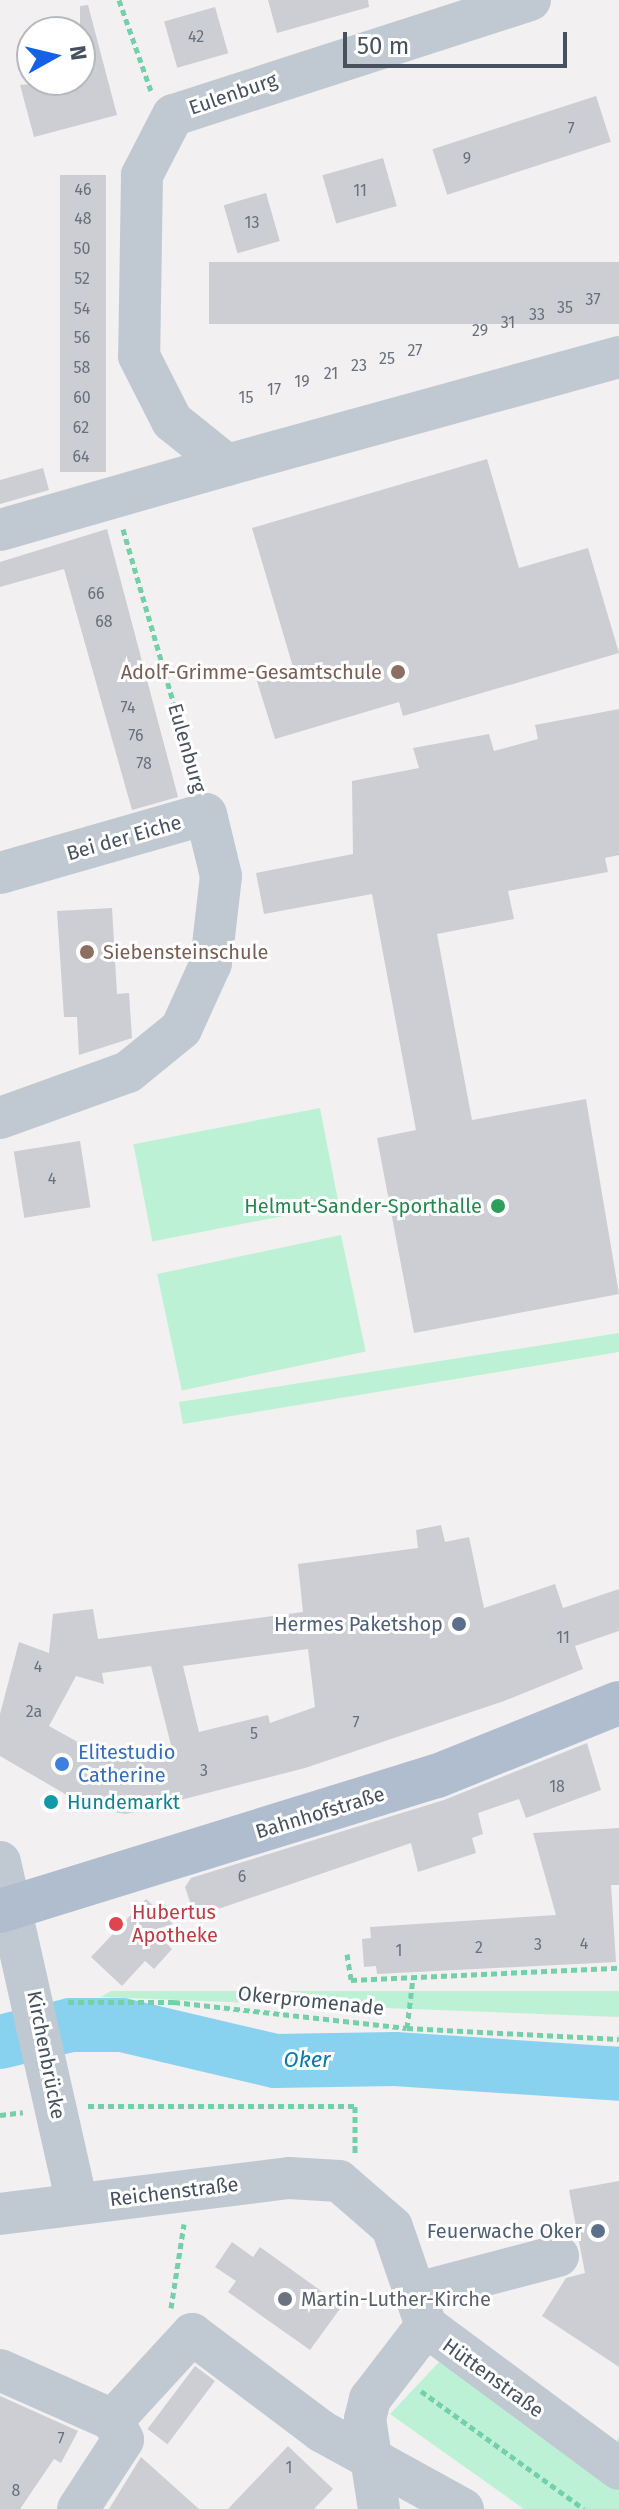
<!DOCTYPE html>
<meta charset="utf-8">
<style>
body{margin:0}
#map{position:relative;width:619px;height:2509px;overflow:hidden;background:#f2f0f0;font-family:"Fira Sans",sans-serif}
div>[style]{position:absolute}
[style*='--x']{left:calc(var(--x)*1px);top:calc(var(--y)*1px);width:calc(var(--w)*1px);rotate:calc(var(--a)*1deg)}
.green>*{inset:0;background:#bdf1d5;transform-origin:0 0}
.river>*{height:54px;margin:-27px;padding:0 27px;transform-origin:27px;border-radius:27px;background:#89d2ef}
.building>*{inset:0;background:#ccced4;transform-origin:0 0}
.path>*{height:5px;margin-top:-2.5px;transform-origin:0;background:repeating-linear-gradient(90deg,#74d0a9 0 6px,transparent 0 10px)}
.minor>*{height:42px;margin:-21px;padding:0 21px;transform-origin:21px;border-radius:21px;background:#c0c9d2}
.major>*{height:44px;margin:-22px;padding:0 22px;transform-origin:22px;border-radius:22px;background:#afbdcf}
.dots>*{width:22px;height:22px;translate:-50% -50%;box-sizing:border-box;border:4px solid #fff;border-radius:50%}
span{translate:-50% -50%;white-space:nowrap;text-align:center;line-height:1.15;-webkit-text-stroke:6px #fff;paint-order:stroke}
.number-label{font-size:16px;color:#68707c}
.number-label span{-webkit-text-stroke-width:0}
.street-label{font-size:20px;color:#47515e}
.education-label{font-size:20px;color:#785e54}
.right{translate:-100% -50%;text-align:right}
.left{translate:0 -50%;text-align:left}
.leisure-label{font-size:20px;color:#27864d}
.service-label{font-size:20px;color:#4e5e75}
.shop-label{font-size:20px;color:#366cbe}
.culture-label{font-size:20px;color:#0d838f}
.health-label{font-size:20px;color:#be3a42}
.worship-label{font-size:20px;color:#5b616d}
.water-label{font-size:22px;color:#087aa8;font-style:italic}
.north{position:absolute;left:16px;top:16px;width:80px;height:80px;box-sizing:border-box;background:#fff;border:2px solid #b5b9bf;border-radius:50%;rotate:82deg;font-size:22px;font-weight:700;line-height:32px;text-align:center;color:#47515e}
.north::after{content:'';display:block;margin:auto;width:28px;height:36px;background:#1461e8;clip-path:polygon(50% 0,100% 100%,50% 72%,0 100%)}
.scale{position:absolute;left:343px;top:32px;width:224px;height:36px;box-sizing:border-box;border:4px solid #47515e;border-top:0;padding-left:10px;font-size:24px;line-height:28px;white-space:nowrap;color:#47515e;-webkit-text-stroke:6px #fff;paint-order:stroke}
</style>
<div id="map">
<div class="green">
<i style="left:320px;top:1108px;width:99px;height:190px;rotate:79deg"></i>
<i style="left:341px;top:1235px;width:119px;height:188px;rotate:78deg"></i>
<i style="clip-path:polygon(619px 1333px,619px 1352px,183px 1424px,179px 1402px)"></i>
<i style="clip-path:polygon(111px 1991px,619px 1991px,619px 2017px,101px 1997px)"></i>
<i style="clip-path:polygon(441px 2360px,605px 2458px,619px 2437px,619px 2509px,524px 2509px,390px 2414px)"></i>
</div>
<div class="river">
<i style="--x:0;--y:2042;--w:73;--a:-13.5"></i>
<i style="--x:71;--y:2025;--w:51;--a:0"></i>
<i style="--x:122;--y:2025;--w:157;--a:13.2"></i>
<i style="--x:275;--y:2061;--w:120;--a:-1"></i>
<i style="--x:395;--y:2059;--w:225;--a:3.8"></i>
</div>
<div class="building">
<i style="clip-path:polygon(268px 0,368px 0,369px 7px,277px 33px)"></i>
<i style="clip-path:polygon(88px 5px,117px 115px,34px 137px,20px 85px,80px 80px,80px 6px)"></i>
<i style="left:215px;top:7px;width:48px;height:53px;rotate:74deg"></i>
<i style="left:596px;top:96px;width:48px;height:172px;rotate:72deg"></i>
<i style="left:383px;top:158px;width:50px;height:63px;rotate:74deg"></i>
<i style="left:60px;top:175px;width:46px;height:297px"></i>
<i style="left:266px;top:193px;width:50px;height:44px;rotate:74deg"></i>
<i style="left:619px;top:262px;width:62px;height:410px;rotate:90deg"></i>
<i style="clip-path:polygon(487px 459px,519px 568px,588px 548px,619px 653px,403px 716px,399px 702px,275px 739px,256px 678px,293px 667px,252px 528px)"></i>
<i style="clip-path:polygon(43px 468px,49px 490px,0 504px,0 480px)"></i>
<i style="clip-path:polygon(107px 529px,178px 797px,132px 810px,64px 569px,0 587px,0 562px)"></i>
<i style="clip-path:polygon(619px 709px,619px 855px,605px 858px,608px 872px,508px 891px,514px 919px,437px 934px,472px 1120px,586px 1099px,619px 1294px,414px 1333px,377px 1138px,416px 1130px,372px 894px,264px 914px,256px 873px,353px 854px,352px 781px,419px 768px,413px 748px,489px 734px,494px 751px,538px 739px,535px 725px)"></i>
<i style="clip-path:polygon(112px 908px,117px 994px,129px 993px,132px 1038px,79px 1055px,77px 1017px,64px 1017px,57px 911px)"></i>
<i style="left:80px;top:1141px;width:67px;height:67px;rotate:81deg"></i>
<i style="clip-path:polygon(evenodd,441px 1525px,445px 1542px,469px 1537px,484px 1608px,555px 1584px,563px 1608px,619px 1589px,619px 1631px,575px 1646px,583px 1669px,504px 1701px,305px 1768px,126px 1814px,89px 1808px,0 1756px,0 1714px,19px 1642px,49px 1653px,53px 1614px,93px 1609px,98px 1639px,303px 1612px,298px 1564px,418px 1548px,416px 1530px,441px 1525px,308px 1649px,315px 1707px,270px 1723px,268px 1715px,199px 1732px,183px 1666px,308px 1649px,441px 1525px,151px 1666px,171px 1745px,125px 1760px,123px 1752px,101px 1755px,49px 1726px,76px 1676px,104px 1684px,102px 1673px,151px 1666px)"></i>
<i style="clip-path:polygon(587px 1743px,601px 1790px,526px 1818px,519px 1799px,478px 1813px,483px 1834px,472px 1838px,476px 1853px,418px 1872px,411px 1843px,195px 1917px,185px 1887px,191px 1878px,444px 1800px)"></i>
<i style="clip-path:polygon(619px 1828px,619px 1885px,611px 1885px,616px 1962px,377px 1974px,376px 1966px,364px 1967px,362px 1939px,371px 1938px,370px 1927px,556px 1915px,533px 1833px)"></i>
<i style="clip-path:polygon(146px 1899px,173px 1924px,153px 1930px,172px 1949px,154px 1969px,145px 1961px,122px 1986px,91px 1957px)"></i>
<i style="clip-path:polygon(619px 2181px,619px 2367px,542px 2316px,566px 2278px,585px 2273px,569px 2190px)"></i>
<i style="clip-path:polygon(232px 2242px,253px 2257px,260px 2247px,342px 2306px,310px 2350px,228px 2292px,236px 2281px,215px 2267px)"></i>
<i style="left:195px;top:2366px;width:25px;height:79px;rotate:37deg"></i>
<i style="clip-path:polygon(0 2396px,78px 2431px,61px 2463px,54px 2459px,20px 2509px,0 2509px)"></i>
<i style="clip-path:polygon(288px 2446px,333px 2489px,314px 2509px,228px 2509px)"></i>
<i style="clip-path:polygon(141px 2457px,199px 2509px,109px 2509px)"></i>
</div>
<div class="path">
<i style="--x:119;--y:0;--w:96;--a:70.6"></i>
<i style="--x:123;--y:529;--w:262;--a:73.8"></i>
<i style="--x:347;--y:1954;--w:26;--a:81"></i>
<i style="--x:351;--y:1980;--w:268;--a:-2.6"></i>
<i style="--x:68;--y:2002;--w:106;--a:0"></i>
<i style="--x:174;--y:2002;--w:234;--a:6.4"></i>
<i style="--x:407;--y:2028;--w:212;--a:3"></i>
<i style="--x:407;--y:2028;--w:50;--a:-83.2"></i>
<i style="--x:88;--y:2106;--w:267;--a:0"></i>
<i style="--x:355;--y:2106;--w:47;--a:90"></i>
<i style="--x:0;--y:2115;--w:23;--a:-7"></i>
<i style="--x:171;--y:2308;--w:85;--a:-81.2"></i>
<i style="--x:421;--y:2391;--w:201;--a:35.9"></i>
</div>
<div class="minor">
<i style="--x:530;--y:0;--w:375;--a:162.1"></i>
<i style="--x:173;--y:115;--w:68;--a:117.3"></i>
<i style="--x:142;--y:175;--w:181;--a:90.9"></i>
<i style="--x:139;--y:356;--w:73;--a:63.1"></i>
<i style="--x:172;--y:421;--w:70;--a:38.7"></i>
<i style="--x:227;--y:465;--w:407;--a:-15.4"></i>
<i style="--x:0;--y:530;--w:236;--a:-16"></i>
<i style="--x:0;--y:873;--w:214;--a:-16"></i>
<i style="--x:206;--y:814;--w:64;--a:76.4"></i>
<i style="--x:221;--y:876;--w:88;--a:96.6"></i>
<i style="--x:211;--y:963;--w:72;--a:114.4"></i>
<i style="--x:181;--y:1029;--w:68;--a:140.9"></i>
<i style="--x:128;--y:1072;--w:136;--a:160.2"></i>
<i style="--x:0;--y:1862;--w:350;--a:77.3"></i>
<i style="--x:0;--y:2214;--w:291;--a:-7.1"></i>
<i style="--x:289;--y:2178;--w:50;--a:3.4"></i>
<i style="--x:339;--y:2181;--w:70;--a:41"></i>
<i style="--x:392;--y:2227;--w:105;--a:71"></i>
<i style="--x:426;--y:2326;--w:240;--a:36.5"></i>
<i style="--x:413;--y:2294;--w:150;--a:-14.7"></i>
<i style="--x:0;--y:2370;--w:124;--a:23.9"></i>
<i style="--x:113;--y:2420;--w:22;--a:63"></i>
<i style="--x:123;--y:2440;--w:82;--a:123.1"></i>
<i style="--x:113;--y:2420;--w:117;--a:-47.4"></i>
<i style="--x:192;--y:2334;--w:161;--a:36.9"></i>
<i style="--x:321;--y:2431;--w:162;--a:28.8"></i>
<i style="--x:379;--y:2509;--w:91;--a:-98.8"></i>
<i style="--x:365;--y:2419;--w:21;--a:-76"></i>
<i style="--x:370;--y:2399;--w:92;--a:-52.5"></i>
</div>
<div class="major">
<i style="--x:0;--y:1911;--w:457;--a:-17.2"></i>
<i style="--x:437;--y:1776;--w:196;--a:-21.9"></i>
</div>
<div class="dots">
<i style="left:398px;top:672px;background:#8d6e63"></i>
<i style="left:87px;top:952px;background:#8d6e63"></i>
<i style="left:498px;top:1206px;background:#2e9e5b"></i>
<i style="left:459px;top:1624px;background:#5c6f8a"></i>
<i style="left:62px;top:1764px;background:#3f7fe0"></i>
<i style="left:51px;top:1802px;background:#0f9aa8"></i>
<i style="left:116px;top:1924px;background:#e0444e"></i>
<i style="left:598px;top:2231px;background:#5c6f8a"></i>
<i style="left:285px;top:2299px;background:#6b7280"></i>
</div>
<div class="number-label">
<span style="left:196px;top:37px">42</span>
<span style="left:571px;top:129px">7</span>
<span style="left:467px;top:159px">9</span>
<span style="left:83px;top:190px">46</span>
<span style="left:360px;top:191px">11</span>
<span style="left:83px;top:219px">48</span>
<span style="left:252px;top:223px">13</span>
<span style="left:82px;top:249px">50</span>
<span style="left:82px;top:279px">52</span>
<span style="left:593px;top:300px">37</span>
<span style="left:565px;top:308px">35</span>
<span style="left:82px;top:309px">54</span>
<span style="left:537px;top:315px">33</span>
<span style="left:508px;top:323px">31</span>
<span style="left:480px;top:331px">29</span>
<span style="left:82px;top:338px">56</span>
<span style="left:415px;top:351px">27</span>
<span style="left:387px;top:359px">25</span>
<span style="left:359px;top:366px">23</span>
<span style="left:82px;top:368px">58</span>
<span style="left:331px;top:374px">21</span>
<span style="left:302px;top:382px">19</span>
<span style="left:274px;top:390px">17</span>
<span style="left:82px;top:398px">60</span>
<span style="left:246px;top:398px">15</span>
<span style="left:81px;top:428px">62</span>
<span style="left:81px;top:457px">64</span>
<span style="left:96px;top:594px">66</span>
<span style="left:104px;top:622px">68</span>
<span style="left:128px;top:708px">74</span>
<span style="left:136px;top:736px">76</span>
<span style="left:144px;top:764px">78</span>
<span style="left:52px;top:1179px">4</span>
<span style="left:563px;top:1638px">11</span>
<span style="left:38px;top:1667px">4</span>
<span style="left:34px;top:1712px">2a</span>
<span style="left:356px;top:1723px">7</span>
<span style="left:254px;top:1734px">5</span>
<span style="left:204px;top:1771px">3</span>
<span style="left:557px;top:1787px">18</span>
<span style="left:242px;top:1877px">6</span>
<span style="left:584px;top:1944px">4</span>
<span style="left:538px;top:1945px">3</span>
<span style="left:479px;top:1948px">2</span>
<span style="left:399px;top:1951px">1</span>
<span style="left:61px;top:2439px">7</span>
<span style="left:289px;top:2468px">1</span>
<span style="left:16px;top:2491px">8</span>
</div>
<div class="street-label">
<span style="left:233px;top:94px;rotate:-19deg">Eulenburg</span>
<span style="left:187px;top:748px;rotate:74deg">Eulenburg</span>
<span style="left:124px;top:838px;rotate:-16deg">Bei der Eiche</span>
<span style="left:320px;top:1813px;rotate:-17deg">Bahnhofstraße</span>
<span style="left:311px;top:2001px;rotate:6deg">Okerpromenade</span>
<span style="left:46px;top:2055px;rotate:79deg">Kirchenbrücke</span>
<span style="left:174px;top:2192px;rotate:-7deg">Reichenstraße</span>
<span style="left:493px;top:2378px;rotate:36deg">Hüttenstraße</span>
</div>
<div class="education-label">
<span class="right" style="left:382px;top:672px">Adolf-Grimme-Gesamtschule</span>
<span class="left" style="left:103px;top:952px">Siebensteinschule</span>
</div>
<div class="leisure-label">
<span class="right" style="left:482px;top:1206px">Helmut-Sander-Sporthalle</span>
</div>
<div class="service-label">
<span class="right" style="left:443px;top:1624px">Hermes Paketshop</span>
<span class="right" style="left:582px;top:2231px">Feuerwache Oker</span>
</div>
<div class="shop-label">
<span class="left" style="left:78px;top:1764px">Elitestudio<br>Catherine</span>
</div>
<div class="culture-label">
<span class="left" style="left:67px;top:1802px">Hundemarkt</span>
</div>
<div class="health-label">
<span class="left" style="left:132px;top:1924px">Hubertus<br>Apotheke</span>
</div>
<div class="worship-label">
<span class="left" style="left:301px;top:2299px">Martin-Luther-Kirche</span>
</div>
<div class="water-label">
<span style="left:307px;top:2060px">Oker</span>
</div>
<div class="north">N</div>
<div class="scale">50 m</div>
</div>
